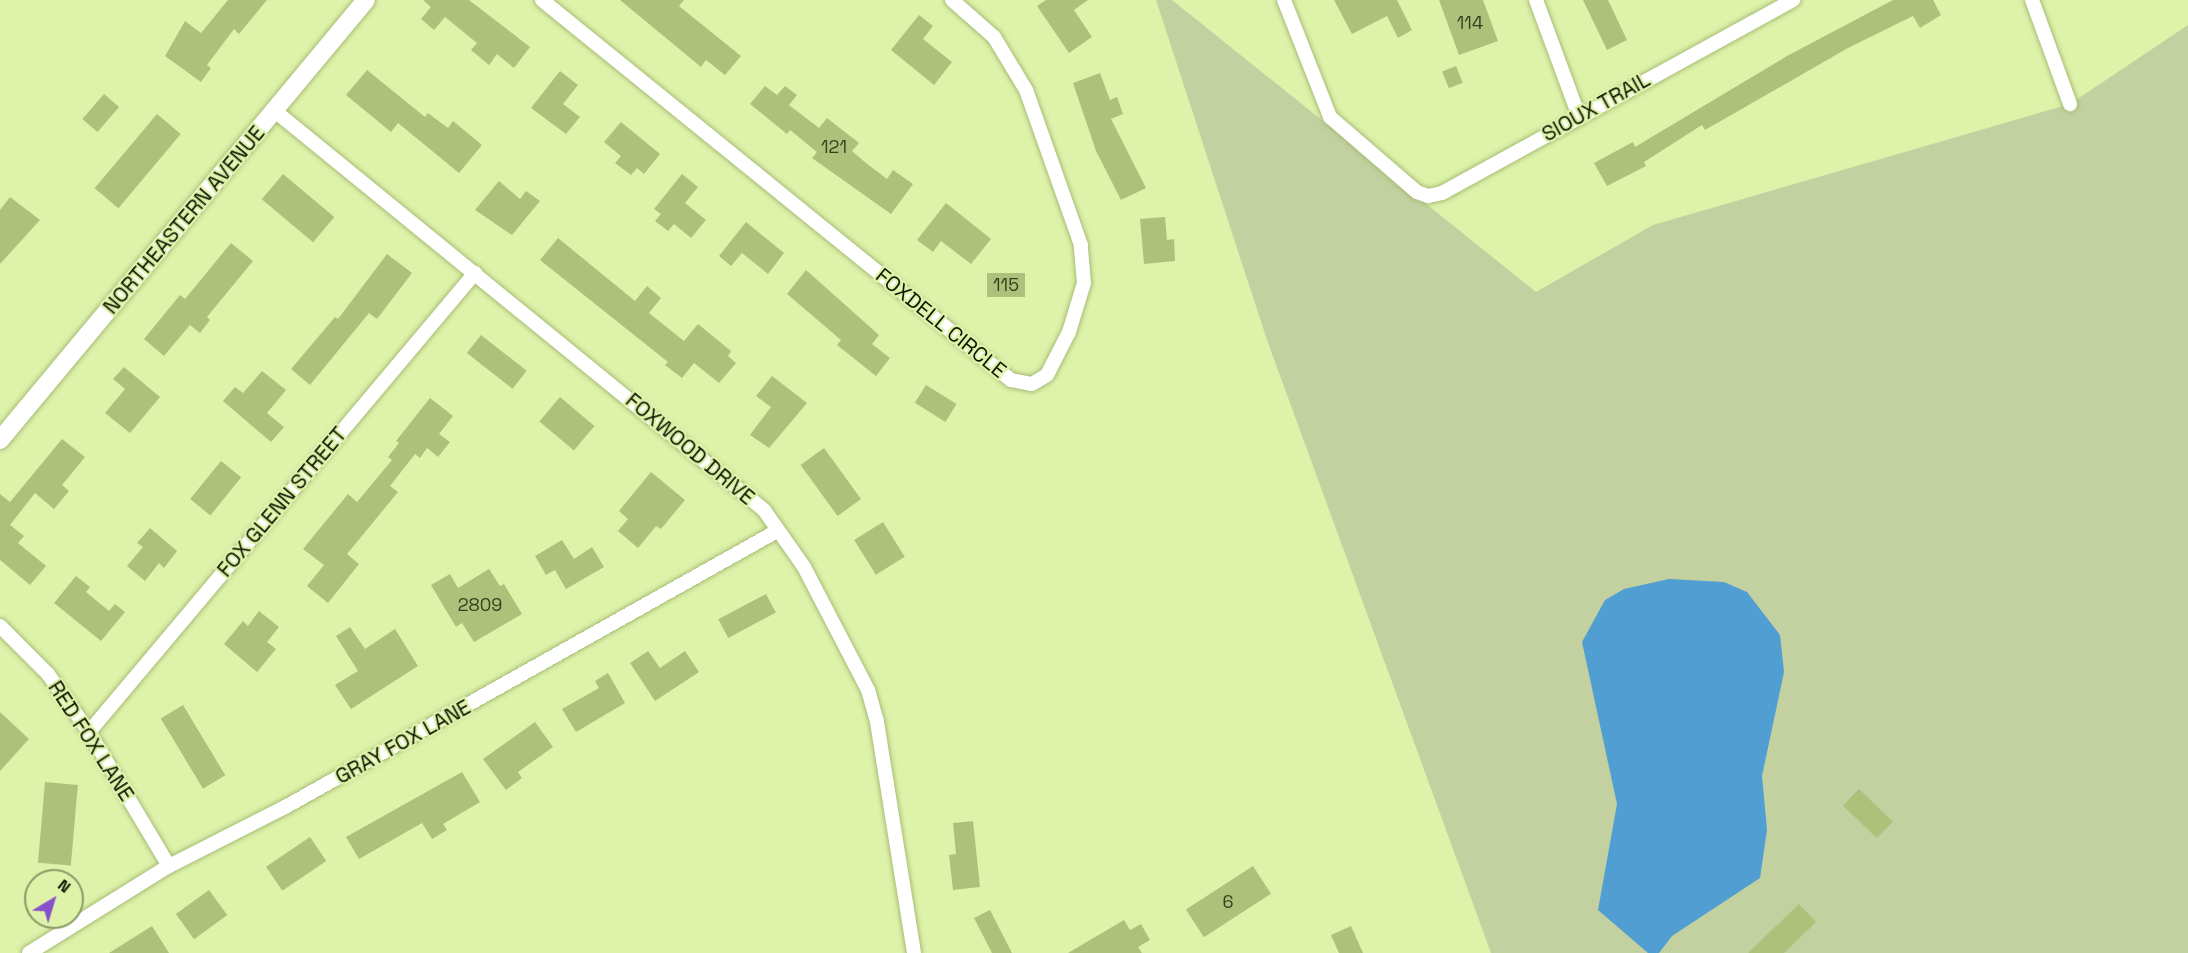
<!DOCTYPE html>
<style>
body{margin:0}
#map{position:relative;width:2188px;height:953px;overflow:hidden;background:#def2aa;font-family:"Space Grotesk",sans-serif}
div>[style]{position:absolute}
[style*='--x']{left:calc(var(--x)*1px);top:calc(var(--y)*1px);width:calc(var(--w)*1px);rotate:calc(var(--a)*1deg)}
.green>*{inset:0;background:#c2d19f}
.water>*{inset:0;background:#519ed3}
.building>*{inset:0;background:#adc17b;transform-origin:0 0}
.roads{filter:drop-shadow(0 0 2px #a8bc76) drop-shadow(0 0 2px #a8bc76)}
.minor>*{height:14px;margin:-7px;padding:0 7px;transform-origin:7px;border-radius:7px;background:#fff}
.tertiary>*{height:18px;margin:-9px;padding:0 9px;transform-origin:9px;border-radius:9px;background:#fff}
span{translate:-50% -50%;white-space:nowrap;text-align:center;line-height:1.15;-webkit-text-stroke:4.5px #def2aa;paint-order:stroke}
.number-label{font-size:18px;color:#36401f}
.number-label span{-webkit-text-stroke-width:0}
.street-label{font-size:21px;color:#0f1500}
.north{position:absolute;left:24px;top:869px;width:60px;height:60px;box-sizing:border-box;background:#def2aa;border:2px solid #8b9a66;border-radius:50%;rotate:38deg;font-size:16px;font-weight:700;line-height:24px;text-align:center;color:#0f1500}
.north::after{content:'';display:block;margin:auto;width:21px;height:27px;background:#8752ca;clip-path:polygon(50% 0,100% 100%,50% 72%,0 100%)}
</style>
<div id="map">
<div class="green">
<i style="clip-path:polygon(1156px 0,1172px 0,1536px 292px,1653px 225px,2070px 104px,2188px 25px,2188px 953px,1491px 953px,1267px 340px)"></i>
</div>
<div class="water">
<i style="clip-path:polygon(1669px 579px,1724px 582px,1747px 592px,1780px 635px,1784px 672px,1762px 776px,1767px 830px,1760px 878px,1672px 936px,1659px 953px,1648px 953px,1598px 910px,1617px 804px,1582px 642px,1605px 600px,1624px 589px)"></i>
</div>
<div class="building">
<i style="clip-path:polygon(228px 0,267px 0,239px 34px,234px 29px,207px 65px,211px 68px,201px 82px,165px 56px,185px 21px,201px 33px)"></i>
<i style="clip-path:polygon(423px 0,469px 0,530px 47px,514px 68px,497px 54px,489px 65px,471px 50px,477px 43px,445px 17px,434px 30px,421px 19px,431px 7px)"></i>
<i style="clip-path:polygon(620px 0,684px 0,679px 6px,741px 56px,725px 75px,706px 60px,701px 67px)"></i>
<i style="clip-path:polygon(1046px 0,1088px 0,1074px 10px,1092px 37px,1069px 53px,1037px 6px)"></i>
<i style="clip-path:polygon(1334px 0,1397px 0,1412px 30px,1398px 38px,1387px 16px,1352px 34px)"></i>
<i style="clip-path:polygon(1439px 0,1483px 0,1498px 41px,1459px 55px)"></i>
<i style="clip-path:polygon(1583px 0,1608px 0,1627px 40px,1607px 50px)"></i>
<i style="clip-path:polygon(1893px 0,1933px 0,1941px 15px,1920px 28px,1913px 16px,1848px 48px,1705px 130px,1702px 125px,1644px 162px,1646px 166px,1607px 186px,1594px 163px,1633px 142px,1635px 147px,1787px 56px)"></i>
<i style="clip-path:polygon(919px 15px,933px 26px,923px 39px,952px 62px,934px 85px,891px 50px)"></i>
<i style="left:1456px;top:66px;width:18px;height:15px;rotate:68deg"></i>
<i style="clip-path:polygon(367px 70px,425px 117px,428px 113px,448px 128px,453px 121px,482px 145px,459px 173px,398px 123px,391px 132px,346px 95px)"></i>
<i style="clip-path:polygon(560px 71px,578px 85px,563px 104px,580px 117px,566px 134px,531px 108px)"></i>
<i style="clip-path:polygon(1100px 73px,1110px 100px,1117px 97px,1123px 114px,1111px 119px,1146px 188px,1121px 200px,1096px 151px,1073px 83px)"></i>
<i style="clip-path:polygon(765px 86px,777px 95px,785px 86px,797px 95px,789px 105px,819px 128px,827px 118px,859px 143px,852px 151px,866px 163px,887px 179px,893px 170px,913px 184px,891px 214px,812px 158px,817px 152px,790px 130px,787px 134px,750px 104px)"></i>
<i style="left:104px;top:94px;width:20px;height:33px;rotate:41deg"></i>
<i style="left:157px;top:114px;width:31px;height:97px;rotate:40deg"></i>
<i style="clip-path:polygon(621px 122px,660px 154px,644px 174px,637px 168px,631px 175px,615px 163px,621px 156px,604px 142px)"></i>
<i style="left:283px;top:174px;width:67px;height:33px;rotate:40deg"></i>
<i style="clip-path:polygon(682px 174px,698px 187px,685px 203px,706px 220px,691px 238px,674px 224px,668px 231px,655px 221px,661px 214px,654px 209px)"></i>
<i style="clip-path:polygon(499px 181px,520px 199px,526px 191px,540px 201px,512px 235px,475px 210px)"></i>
<i style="clip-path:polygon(10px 197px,40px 220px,0 264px,0 210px)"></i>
<i style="clip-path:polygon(946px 203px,991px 239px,971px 264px,941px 241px,933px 252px,917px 240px)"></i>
<i style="clip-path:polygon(1165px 217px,1167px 240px,1174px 239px,1175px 261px,1144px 264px,1140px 219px)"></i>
<i style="clip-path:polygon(746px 222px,784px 253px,768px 274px,742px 253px,731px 266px,719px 256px)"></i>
<i style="clip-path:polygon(558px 238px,635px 301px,647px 286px,661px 298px,649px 313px,684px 341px,698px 324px,731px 351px,728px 356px,736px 363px,719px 383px,694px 363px,682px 378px,665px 365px,668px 362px,540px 260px)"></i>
<i style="clip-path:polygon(231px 243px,253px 261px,207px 317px,210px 320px,200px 333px,190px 325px,164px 356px,144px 339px,180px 295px,185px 299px)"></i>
<i style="clip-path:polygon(387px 254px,412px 273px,377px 319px,369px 313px,310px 385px,291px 369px,335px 317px,338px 319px)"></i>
<i style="clip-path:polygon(806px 270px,879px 335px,872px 344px,890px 358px,876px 376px,837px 345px,841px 340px,787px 294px)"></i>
<i style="left:987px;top:273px;width:38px;height:24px"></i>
<i style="left:481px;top:335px;width:58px;height:23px;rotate:38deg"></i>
<i style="clip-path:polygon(124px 367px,160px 397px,130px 433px,105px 413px,125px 389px,113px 379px)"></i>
<i style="clip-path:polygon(262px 371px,286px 390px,267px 413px,284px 427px,271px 442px,223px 401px,235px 387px,243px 393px)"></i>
<i style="clip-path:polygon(772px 376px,807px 403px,769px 448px,750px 435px,771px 407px,756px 396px)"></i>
<i style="left:926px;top:385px;width:36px;height:21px;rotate:32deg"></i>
<i style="left:560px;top:397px;width:45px;height:32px;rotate:40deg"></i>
<i style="clip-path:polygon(430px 398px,453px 416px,439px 434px,450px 442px,438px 457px,427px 448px,420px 458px,415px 454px,390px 486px,398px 492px,347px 554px,359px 564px,328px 603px,307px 586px,324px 565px,303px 549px,348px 494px,357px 502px,392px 460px,388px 457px,399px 443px,396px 441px)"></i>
<i style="clip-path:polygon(62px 439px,85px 457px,62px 485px,69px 491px,54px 509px,35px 493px,10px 525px,24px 536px,18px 543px,46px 566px,30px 585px,0 560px,0 494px,10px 502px)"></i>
<i style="left:824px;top:448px;width:63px;height:29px;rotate:54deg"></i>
<i style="left:221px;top:461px;width:26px;height:49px;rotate:39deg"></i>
<i style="clip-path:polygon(651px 472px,685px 500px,661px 529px,656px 526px,638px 548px,618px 531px,628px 519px,619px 511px)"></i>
<i style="left:883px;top:522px;width:41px;height:34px;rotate:58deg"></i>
<i style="clip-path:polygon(150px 528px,177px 551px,164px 568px,159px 563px,145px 581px,127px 566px,143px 547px,137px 543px)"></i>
<i style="clip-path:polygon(562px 540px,574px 559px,592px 547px,604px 567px,566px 589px,555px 570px,546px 575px,535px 556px)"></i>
<i style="clip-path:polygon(489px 569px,500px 586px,504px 584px,522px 614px,474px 642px,462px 623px,456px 627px,431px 585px,450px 574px,458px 588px)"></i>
<i style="clip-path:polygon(76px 576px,90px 587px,86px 592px,109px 611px,115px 604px,125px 612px,101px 641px,54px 603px)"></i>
<i style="left:766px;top:594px;width:21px;height:54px;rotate:62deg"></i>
<i style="clip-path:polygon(259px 611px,279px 627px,267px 642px,276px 649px,257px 672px,224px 644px,243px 621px,248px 626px)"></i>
<i style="clip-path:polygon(350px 627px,365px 649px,395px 629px,418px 666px,351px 709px,335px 685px,358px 671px,336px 636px)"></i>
<i style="clip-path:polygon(648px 651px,660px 668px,685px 651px,699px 672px,655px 701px,630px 663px)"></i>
<i style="clip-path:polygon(608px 673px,625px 703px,576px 732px,562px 709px,599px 688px,595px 681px)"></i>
<i style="left:183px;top:705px;width:82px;height:26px;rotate:59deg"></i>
<i style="clip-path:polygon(0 712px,29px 739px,0 771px)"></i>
<i style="clip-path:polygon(535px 722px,553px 747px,518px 772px,522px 778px,506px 790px,483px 759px)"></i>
<i style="clip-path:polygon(462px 772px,480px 802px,443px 824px,447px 830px,432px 839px,422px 823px,359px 859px,346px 837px)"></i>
<i style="left:45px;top:782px;width:33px;height:81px;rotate:5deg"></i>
<i style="left:1859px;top:789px;width:47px;height:23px;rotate:44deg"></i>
<i style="clip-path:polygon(973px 821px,980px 887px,953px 890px,949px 855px,956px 854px,953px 823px)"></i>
<i style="left:310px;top:837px;width:29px;height:53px;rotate:56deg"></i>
<i style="left:1253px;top:866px;width:33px;height:80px;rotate:57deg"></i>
<i style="left:209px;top:890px;width:31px;height:41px;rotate:54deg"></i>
<i style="clip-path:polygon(1799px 904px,1816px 922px,1784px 953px,1748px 953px)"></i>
<i style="clip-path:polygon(990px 910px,1012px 953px,992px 953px,974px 918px)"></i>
<i style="clip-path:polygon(1124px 920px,1130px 930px,1141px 924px,1150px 940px,1138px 947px,1142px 953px,1068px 953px)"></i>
<i style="clip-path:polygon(152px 926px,169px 953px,109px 953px)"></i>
<i style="clip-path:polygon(1351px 926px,1363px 953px,1339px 953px,1331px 935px)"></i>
</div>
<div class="roads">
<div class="minor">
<i style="--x:542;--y:0;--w:604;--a:39.02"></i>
<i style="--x:1011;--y:380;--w:21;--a:11"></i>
<i style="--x:1032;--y:384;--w:17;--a:-31"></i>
<i style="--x:1047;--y:375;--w:48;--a:-62.9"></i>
<i style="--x:1069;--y:332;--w:51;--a:-73"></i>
<i style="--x:1084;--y:283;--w:38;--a:-95"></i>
<i style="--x:1081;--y:245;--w:164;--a:-109.5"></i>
<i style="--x:1026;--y:90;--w:62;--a:-121.1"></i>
<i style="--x:994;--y:37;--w:56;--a:-138.6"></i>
<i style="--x:1284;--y:0;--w:126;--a:68.5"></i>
<i style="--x:1330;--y:117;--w:115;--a:40.8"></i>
<i style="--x:1417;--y:192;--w:12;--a:20"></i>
<i style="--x:1428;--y:196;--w:14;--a:-12"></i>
<i style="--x:1442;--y:193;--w:401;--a:-28.8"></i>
<i style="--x:1536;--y:0;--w:124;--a:69.7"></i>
<i style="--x:2032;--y:0;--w:111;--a:69.9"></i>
<i style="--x:275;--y:111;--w:631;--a:39.21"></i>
<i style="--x:764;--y:510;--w:70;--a:54.9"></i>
<i style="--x:804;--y:567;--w:139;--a:62.5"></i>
<i style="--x:868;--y:690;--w:33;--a:74"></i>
<i style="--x:877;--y:722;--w:234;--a:80.9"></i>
<i style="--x:0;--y:626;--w:68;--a:45"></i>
<i style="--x:48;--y:674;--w:71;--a:54.7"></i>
<i style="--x:89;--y:732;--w:156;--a:59.2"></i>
<i style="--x:89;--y:732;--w:600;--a:-49.94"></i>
<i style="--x:29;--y:953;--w:165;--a:-31.9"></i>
<i style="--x:169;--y:866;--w:132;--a:-27"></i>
<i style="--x:287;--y:806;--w:562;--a:-29.3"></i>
</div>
<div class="tertiary">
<i style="--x:0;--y:440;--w:572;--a:-50.25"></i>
</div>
</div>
<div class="number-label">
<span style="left:1470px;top:23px">114</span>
<span style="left:834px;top:147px">121</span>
<span style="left:1006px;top:285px">115</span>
<span style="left:480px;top:605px">2809</span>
<span style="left:1228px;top:902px">6</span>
</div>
<div class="street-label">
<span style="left:1596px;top:107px;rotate:-29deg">SIOUX TRAIL</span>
<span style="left:184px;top:220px;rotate:-50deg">NORTHEASTERN AVENUE</span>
<span style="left:941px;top:323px;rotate:39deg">FOXDELL CIRCLE</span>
<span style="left:690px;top:449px;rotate:40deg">FOXWOOD DRIVE</span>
<span style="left:282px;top:502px;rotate:-50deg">FOX GLENN STREET</span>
<span style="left:91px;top:741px;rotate:57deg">RED FOX LANE</span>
<span style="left:403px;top:742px;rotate:-29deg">GRAY FOX LANE</span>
</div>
<div class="north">N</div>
</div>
